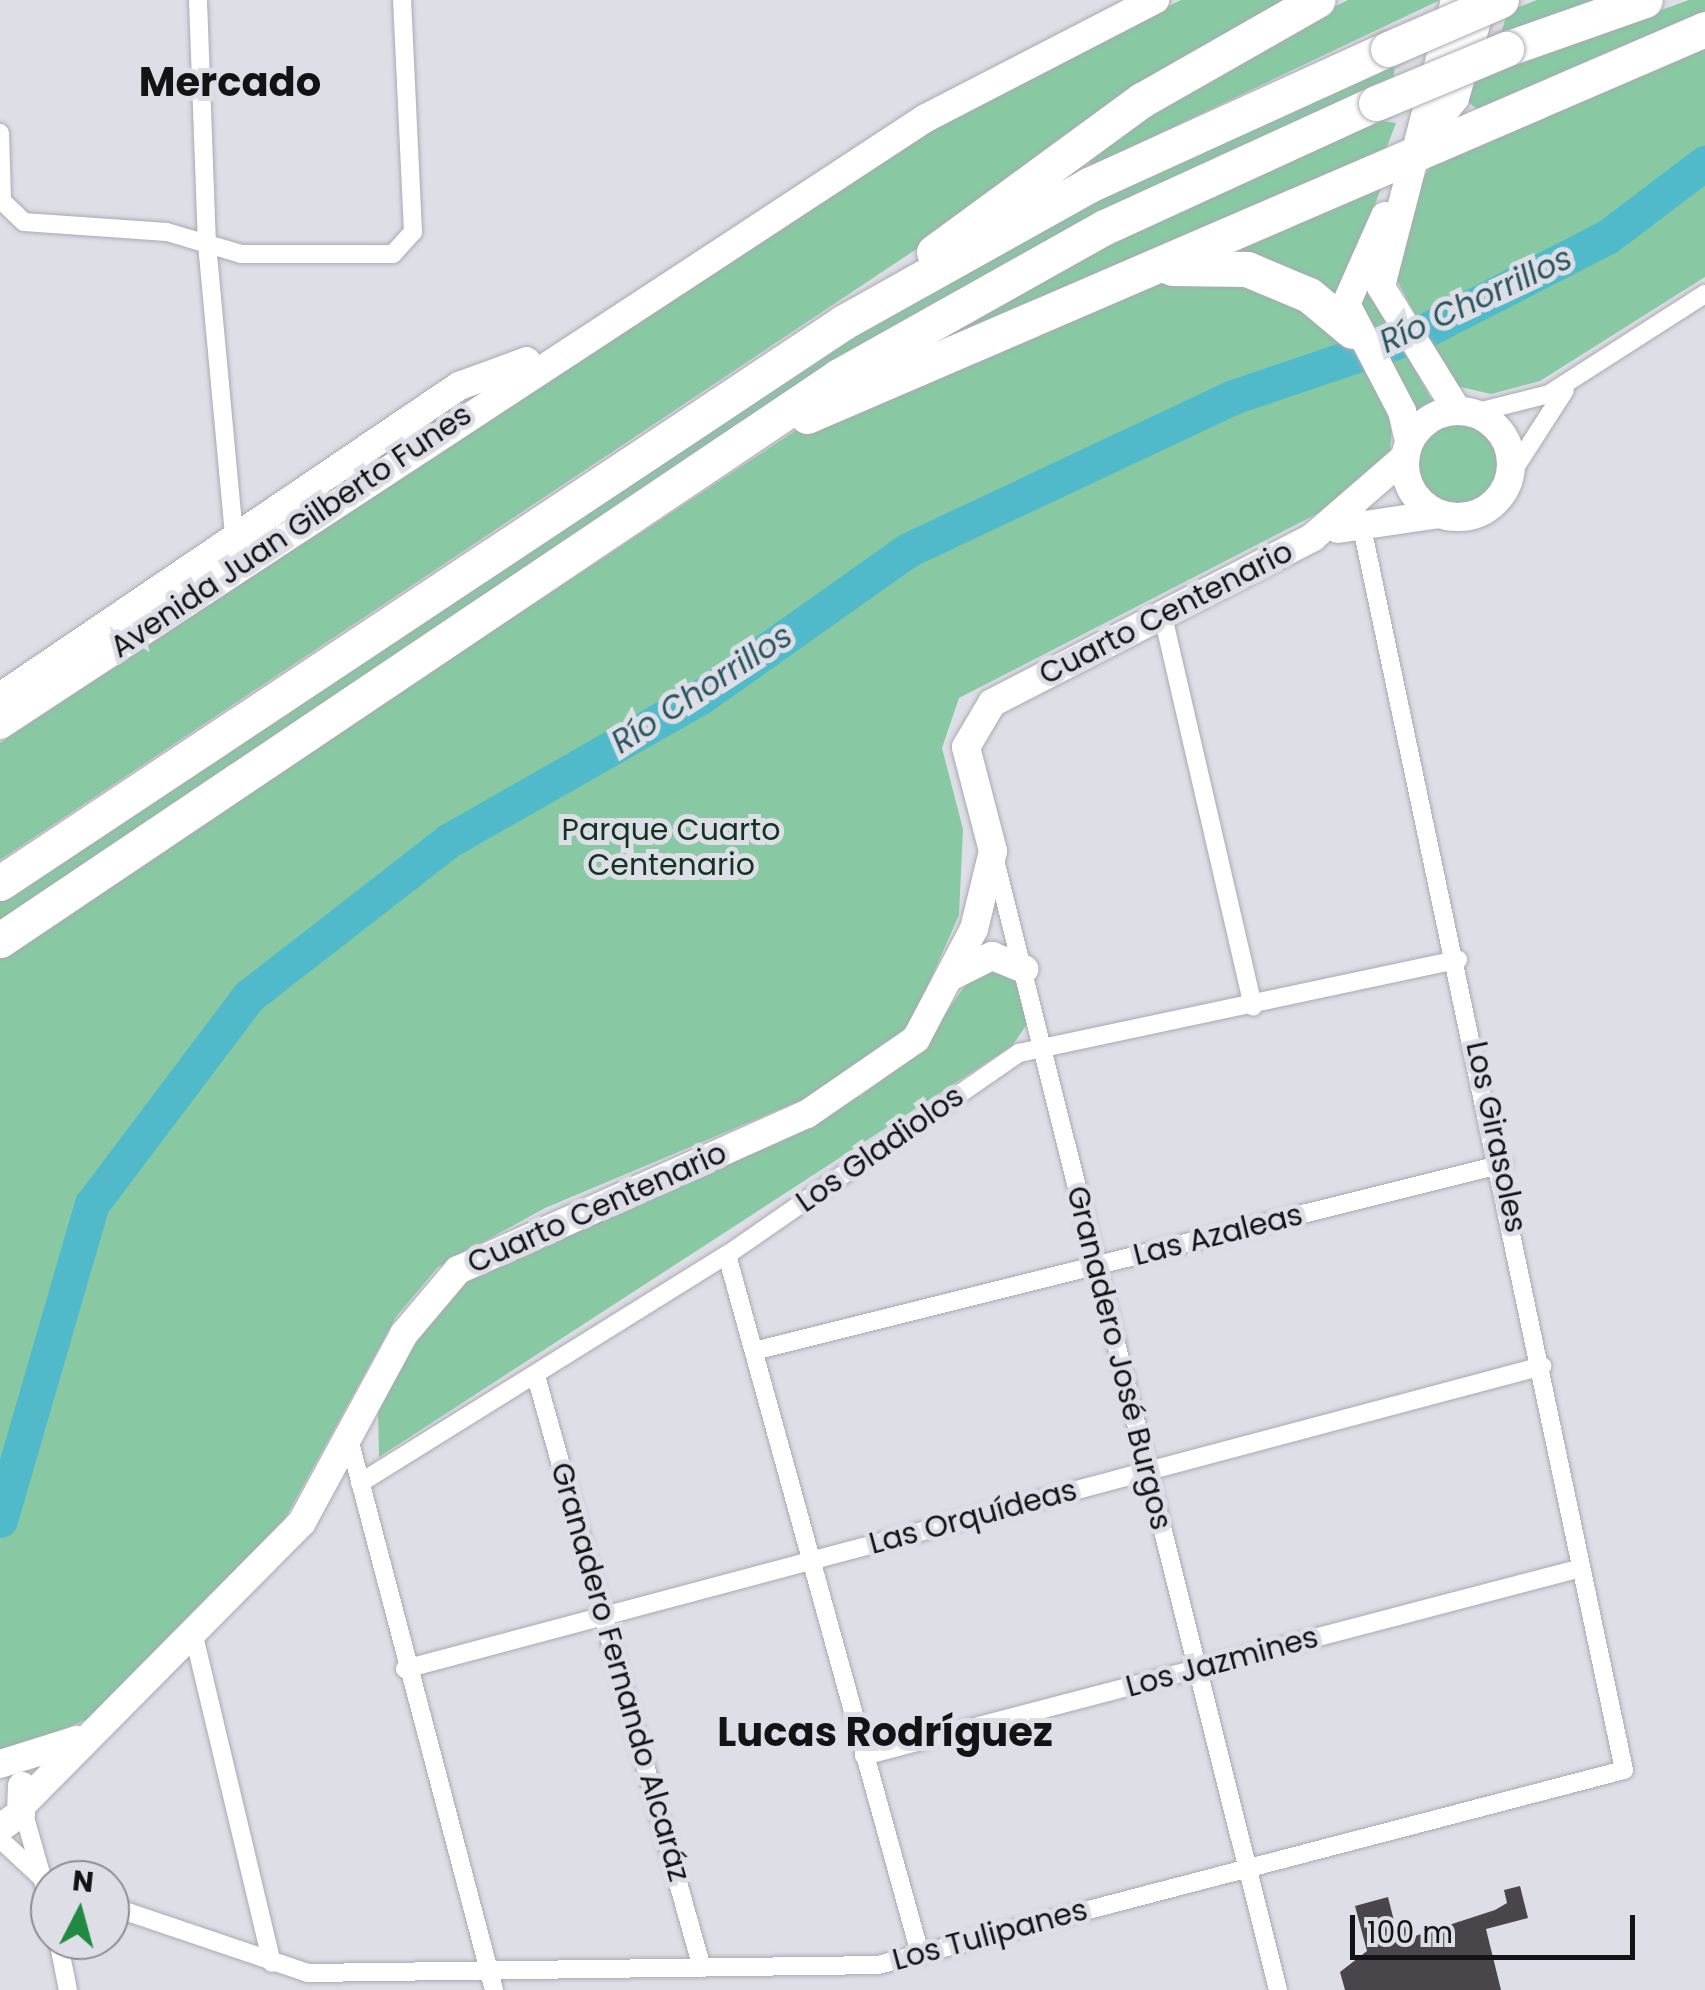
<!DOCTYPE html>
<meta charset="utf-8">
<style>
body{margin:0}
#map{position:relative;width:1705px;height:1990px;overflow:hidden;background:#dedee7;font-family:Poppins,sans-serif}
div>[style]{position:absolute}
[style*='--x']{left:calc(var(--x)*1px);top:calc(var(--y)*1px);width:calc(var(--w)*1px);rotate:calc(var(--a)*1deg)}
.green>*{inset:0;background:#88c9a3}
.round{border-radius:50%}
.river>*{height:35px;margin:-17.5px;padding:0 17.5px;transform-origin:17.5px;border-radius:17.5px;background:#51baca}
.building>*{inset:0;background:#49454b}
.roads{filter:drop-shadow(0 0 2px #a9aab2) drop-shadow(0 0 2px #a9aab2)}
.street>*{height:18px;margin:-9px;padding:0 9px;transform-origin:9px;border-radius:9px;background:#fff}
.secondary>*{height:28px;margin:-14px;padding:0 14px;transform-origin:14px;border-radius:14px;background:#fff}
.secondary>.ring{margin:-14px;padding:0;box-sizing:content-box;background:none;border:28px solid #fff;border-radius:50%}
.highway>*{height:35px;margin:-17.5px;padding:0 17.5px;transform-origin:17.5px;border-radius:17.5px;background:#fff}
.bridges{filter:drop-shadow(0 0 2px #a9aab2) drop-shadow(0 0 2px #a9aab2)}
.highway-bridge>*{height:35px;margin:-17.5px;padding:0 17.5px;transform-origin:17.5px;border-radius:17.5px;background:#fff}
span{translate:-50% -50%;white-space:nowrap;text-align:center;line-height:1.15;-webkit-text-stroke:10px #dedee7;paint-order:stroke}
.street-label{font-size:30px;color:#131316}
.park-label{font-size:30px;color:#132}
.water-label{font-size:32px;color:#29575f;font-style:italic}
.district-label{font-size:40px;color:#131316;font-weight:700}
.north{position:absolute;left:30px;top:1860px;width:100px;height:100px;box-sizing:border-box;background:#dedee7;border:2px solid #8d8d93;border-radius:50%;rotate:6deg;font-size:28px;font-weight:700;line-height:40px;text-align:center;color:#131316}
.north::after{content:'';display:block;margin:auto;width:35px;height:45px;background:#208a41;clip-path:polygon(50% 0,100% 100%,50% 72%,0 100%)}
.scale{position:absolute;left:1350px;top:1915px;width:285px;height:45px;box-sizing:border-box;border:5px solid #131316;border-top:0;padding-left:12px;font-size:30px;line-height:35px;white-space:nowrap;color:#131316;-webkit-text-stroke:8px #dedee7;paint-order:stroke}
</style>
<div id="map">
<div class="green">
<i style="clip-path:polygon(1181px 0,1290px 0,0 860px,0 743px,936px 122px)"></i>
<i style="clip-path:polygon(1348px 0,1440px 0,1091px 166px,1087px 156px,1242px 53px)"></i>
<i style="clip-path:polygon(1537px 0,1599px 0,1500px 36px,1508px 11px)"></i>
<i style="clip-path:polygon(1689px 0,1705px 0,1705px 11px,1564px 82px,1481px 112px,1464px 99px,1468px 84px,1496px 69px)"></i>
<i style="clip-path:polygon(1705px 40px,1705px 277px,1540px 381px,1491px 394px,1452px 385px,1396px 278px,1417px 188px,1436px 158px)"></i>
<i style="clip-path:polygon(1396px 57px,1393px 81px,1218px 157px,0 923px,0 894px,568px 512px,1030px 228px)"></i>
<i style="clip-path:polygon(1376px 120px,1396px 123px,1386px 149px,949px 344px,931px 341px,1107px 243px)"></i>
<i style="clip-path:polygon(1383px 182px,1339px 306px,1232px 255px,1237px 237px)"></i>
<i style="clip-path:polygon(1363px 276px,1435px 406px,1417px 418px,1359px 311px)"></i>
<i style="clip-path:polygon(1157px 280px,1261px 283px,1344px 337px,1393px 414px,1390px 452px,1344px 500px,959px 698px,942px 748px,963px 829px,959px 915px,914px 1017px,893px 1042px,814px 1095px,545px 1208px,438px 1267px,396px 1317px,281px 1526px,88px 1719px,0 1754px,0 957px,798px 429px)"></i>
<i class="round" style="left:1417px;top:424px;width:80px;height:80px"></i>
<i style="clip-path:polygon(979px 966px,1014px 975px,1027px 1024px,1012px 1046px,379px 1457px,378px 1409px,429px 1315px,474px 1272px,860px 1096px,916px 1055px)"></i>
</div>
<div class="river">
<i style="--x:0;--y:1520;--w:329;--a:-73.8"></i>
<i style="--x:92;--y:1204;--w:261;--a:-53"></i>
<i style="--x:249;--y:996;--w:252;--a:-37.9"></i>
<i style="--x:448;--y:841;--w:289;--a:-29.7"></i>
<i style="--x:699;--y:698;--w:256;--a:-35.3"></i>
<i style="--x:908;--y:550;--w:359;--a:-25.2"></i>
<i style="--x:1233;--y:397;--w:193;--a:-18.7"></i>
<i style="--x:1416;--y:335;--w:215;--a:-27.2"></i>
<i style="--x:1607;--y:237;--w:123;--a:-37.1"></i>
</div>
<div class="building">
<i style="clip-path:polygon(1520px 1886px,1528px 1918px,1486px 1929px,1501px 1990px,1345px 1990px,1340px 1972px,1367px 1951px,1355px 1906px,1388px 1897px,1396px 1929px,1407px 1926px,1409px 1938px,1495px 1910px,1507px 1903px,1504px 1890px)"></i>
</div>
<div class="roads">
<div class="street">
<i style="--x:198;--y:0;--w:244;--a:87.9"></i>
<i style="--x:207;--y:244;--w:323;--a:84.7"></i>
<i style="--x:0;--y:133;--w:68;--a:88.3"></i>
<i style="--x:2;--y:201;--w:30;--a:44"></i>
<i style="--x:24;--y:222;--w:143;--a:4"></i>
<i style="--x:167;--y:232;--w:77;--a:16.6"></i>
<i style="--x:241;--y:254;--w:152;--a:0"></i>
<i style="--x:393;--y:254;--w:30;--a:-48"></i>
<i style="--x:413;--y:232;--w:232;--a:-92.7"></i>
<i style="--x:1474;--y:413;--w:77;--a:-14.2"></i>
<i style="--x:1549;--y:394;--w:185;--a:-32.7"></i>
<i style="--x:1509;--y:477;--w:103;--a:-57.2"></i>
<i style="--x:1162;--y:612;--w:405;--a:77"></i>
<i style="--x:994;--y:856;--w:1169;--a:75.94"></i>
<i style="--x:727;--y:1255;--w:725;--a:74.56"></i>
<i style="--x:758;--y:1350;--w:768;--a:-14.02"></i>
<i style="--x:536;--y:1376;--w:615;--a:74.34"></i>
<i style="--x:349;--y:1439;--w:570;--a:75.26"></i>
<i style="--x:360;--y:1483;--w:432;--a:-31.9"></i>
<i style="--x:727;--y:1255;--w:355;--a:-34.7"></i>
<i style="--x:1019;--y:1053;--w:449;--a:-12"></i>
<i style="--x:194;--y:1636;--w:336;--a:76.6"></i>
<i style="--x:405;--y:1669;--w:1177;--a:-14.92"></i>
<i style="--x:864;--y:1756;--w:741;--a:-14.69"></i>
<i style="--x:22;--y:1807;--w:102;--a:74.1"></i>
<i style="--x:0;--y:1839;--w:59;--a:42.9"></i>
<i style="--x:110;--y:1906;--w:209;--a:18.7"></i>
<i style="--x:308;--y:1973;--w:570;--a:-0.8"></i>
<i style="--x:878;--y:1965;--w:771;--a:-14.65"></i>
<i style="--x:1624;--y:1770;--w:1280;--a:-101.91"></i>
<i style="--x:58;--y:1940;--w:51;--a:78.7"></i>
</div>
<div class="secondary">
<i style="--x:1455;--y:0;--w:296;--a:104.5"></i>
<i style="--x:1381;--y:287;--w:145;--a:58.3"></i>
<i style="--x:1418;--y:145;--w:60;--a:-51.8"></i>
<i style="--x:1455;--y:98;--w:102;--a:-74.1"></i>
<i style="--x:1385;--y:216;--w:96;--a:113.9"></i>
<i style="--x:1346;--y:304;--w:121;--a:62.4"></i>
<i style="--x:1402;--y:411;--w:32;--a:77"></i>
<i class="ring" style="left:1405px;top:411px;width:78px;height:78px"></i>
<i style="--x:1338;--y:529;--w:103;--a:-8.4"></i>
<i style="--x:0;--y:697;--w:554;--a:-34.12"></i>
<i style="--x:459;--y:386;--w:72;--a:-20.2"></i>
<i style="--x:0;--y:725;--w:1107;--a:-33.25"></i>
<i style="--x:926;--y:118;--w:258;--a:-27.3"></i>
<i style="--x:952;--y:976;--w:45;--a:-26.6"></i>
<i style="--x:992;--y:956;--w:35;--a:22"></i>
<i style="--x:0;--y:1764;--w:81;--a:-17.3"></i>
<i style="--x:24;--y:1803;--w:395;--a:-45.3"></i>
<i style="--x:302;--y:1522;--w:214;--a:-61.5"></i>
<i style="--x:404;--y:1334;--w:84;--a:-49.8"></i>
<i style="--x:458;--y:1270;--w:382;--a:-24.1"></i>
<i style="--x:807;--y:1114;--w:132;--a:-34.5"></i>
<i style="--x:916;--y:1039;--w:124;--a:-62.2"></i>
<i style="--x:974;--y:929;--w:80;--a:-76.3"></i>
<i style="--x:993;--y:851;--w:107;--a:-104.6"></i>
<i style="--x:966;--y:747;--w:51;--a:-59.4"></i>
<i style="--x:992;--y:703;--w:361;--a:-27.3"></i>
<i style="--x:1313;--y:537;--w:122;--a:-41"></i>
<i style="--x:0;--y:1828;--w:26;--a:-36"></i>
<i style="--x:21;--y:1813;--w:27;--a:-88"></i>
</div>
<div class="highway">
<i style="--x:1506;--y:49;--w:147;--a:-19.4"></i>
<i style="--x:934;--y:252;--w:258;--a:-36.2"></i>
<i style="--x:1142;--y:100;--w:202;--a:-29.7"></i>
<i style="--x:1172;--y:268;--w:75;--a:0.8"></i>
<i style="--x:1247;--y:269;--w:67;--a:22.8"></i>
<i style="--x:1309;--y:295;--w:56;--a:39.9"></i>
<i style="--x:807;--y:416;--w:978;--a:-23.31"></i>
<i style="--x:0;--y:883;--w:1013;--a:-33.61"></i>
<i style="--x:844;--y:322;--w:281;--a:-29.2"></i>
<i style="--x:1089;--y:185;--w:328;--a:-24.5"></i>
<i style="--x:0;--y:940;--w:1011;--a:-33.91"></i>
<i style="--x:839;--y:376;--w:305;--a:-29.3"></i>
<i style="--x:1105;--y:227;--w:298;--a:-24.6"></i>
</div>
</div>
<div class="bridges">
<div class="highway-bridge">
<i style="--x:1388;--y:49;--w:123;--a:-23.4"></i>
<i style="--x:1376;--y:103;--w:141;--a:-22.6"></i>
</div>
</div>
<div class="street-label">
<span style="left:291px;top:531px;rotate:-34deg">Avenida Juan Gilberto Funes</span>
<span style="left:1166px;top:613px;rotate:-27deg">Cuarto Centenario</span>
<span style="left:1496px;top:1137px;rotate:78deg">Los Girasoles</span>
<span style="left:880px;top:1149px;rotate:-35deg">Los Gladiolos</span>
<span style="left:597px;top:1208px;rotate:-24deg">Cuarto Centenario</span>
<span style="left:1218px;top:1235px;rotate:-14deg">Las Azaleas</span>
<span style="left:1119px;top:1358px;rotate:76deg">Granadero José Burgos</span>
<span style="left:973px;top:1517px;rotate:-15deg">Las Orquídeas</span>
<span style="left:1222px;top:1662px;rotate:-15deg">Los Jazmines</span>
<span style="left:620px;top:1672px;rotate:74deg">Granadero Fernando Alcaráz</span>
<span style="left:990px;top:1935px;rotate:-15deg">Los Tulipanes</span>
</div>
<div class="park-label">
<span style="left:671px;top:847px">Parque Cuarto<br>Centenario</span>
</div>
<div class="water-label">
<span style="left:1476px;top:300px;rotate:-25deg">Río Chorrillos</span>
<span style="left:702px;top:689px;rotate:-33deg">Río Chorrillos</span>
</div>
<div class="district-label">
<span style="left:230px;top:82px">Mercado</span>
<span style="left:885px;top:1732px">Lucas Rodríguez</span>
</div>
<div class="north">N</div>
<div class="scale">100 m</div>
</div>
